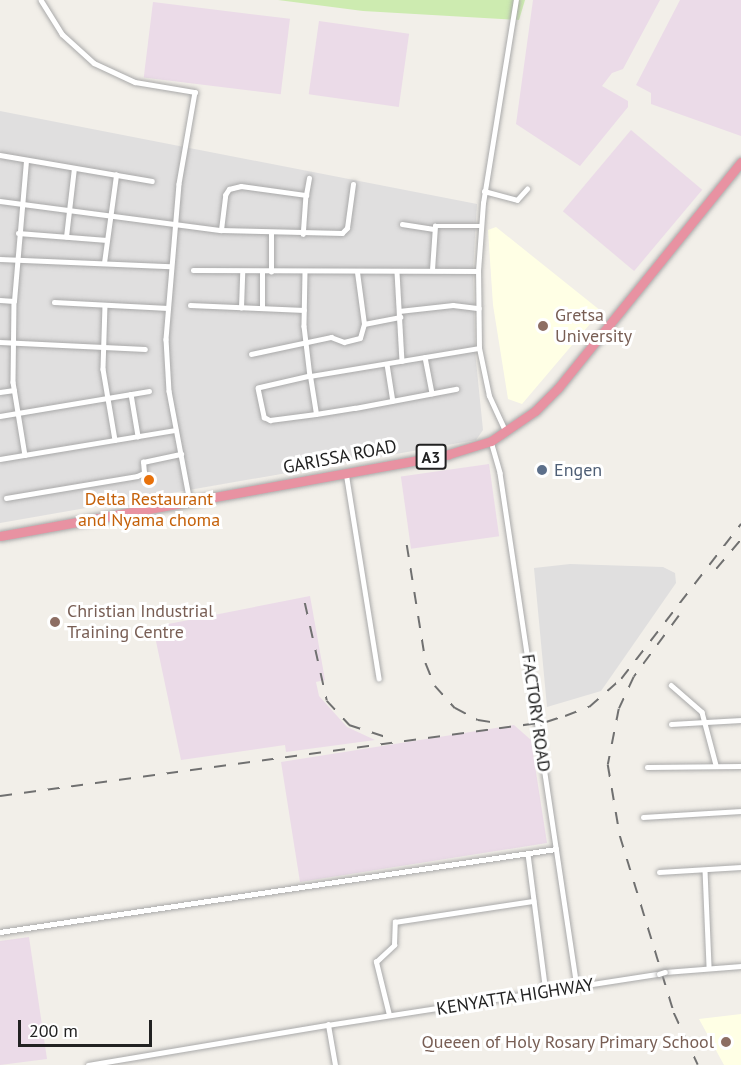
<!DOCTYPE html>
<style>
body{margin:0}
#map{position:relative;width:741px;height:1065px;overflow:hidden;background:#f2efe9;font-family:"PT Sans",sans-serif}
div>[style]{position:absolute}
[style*='--x']{left:calc(var(--x)*1px);top:calc(var(--y)*1px);width:calc(var(--w)*1px);rotate:calc(var(--a)*1deg)}
.residential>*{inset:0;background:#e0dfdf}
.industrial>*{inset:0;background:#ebdbe8;transform-origin:0 0}
.education>*{inset:0;background:#ffffe5}
.grass>*{inset:0;background:#cdebb0}
.roads{filter:drop-shadow(0 0 2px #a9a9a9) drop-shadow(0 0 2px #a9a9a9)}
.street>*{height:4.5px;margin:-2.25px;padding:0 2.25px;transform-origin:2.25px;border-radius:2.25px;background:#fff}
.highway>*{height:9px;margin:-4.5px;padding:0 4.5px;transform-origin:4.5px;border-radius:4.5px;background:#e892a2}
.rail>*{height:1.5px;margin-top:-0.75px;transform-origin:0;background:repeating-linear-gradient(90deg,#707070 0 12px,transparent 0 24px)}
.bridges{filter:drop-shadow(0 0 2px #a9a9a9) drop-shadow(0 0 2px #a9a9a9)}
.street-bridge>*{height:4.5px;margin:-2.25px;padding:0 2.25px;transform-origin:2.25px;border-radius:2.25px;background:#fff}
.dots>*{width:16px;height:16px;translate:-50% -50%;box-sizing:border-box;border:3px solid #fff;border-radius:50%}
span{translate:-50% -50%;white-space:nowrap;text-align:center;line-height:1.15;-webkit-text-stroke:6px #fff;paint-order:stroke}
.shield-label span{padding:2px 4px;background:#fff;border:2px solid;border-radius:4px;-webkit-text-stroke-width:0}
.shield-label{font-size:16px;color:#222;font-weight:700}
.education-label{font-size:18px;color:#785e54}
.left{translate:0 -50%;text-align:left}
.right{translate:-100% -50%;text-align:right}
.street-label{font-size:18px;color:#222}
.service-label{font-size:18px;color:#4e5e75}
.food-label{font-size:18px;color:#c56008}
.scale{position:absolute;left:18px;top:1020px;width:134px;height:27px;box-sizing:border-box;border:3px solid #222;border-top:0;padding-left:8px;font-size:18px;line-height:21px;white-space:nowrap;color:#222;-webkit-text-stroke:4px #fff;paint-order:stroke}
</style>
<div id="map">
<div class="residential">
<i style="clip-path:polygon(0 111px,477px 204px,473px 270px,475px 351px,483px 430px,476px 440px,0 523px)"></i>
<i style="clip-path:polygon(570px 564px,663px 567px,675px 573px,676px 583px,601px 691px,547px 707px,534px 568px)"></i>
</div>
<div class="industrial">
<i style="clip-path:polygon(533px 0,660px 0,623px 69px,612px 73px,602px 86px,628px 101px,628px 107px,580px 166px,516px 124px)"></i>
<i style="clip-path:polygon(680px 0,741px 0,741px 136px,651px 104px,651px 93px,636px 85px)"></i>
<i style="left:153px;top:2px;width:138px;height:76px;rotate:7deg"></i>
<i style="left:319px;top:21px;width:91px;height:74px;rotate:8deg"></i>
<i style="left:631px;top:130px;width:93px;height:106px;rotate:40deg"></i>
<i style="left:489px;top:464px;width:73px;height:89px;rotate:82deg"></i>
<i style="clip-path:polygon(310px 596px,325px 680px,316px 682px,319px 696px,347px 727px,375px 740px,286px 752px,285px 745px,181px 760px,153px 627px)"></i>
<i style="clip-path:polygon(514px 725px,531px 740px,547px 843px,300px 882px,281px 762px)"></i>
<i style="clip-path:polygon(29px 937px,47px 1059px,0 1065px,0 941px)"></i>
</div>
<div class="education">
<i style="clip-path:polygon(496px 227px,601px 311px,522px 404px,508px 399px,493px 305px,488px 230px)"></i>
<i style="clip-path:polygon(741px 1014px,741px 1065px,724px 1065px,699px 1019px)"></i>
</div>
<div class="grass">
<i style="clip-path:polygon(278px 0,525px 0,519px 20px,363px 11px)"></i>
</div>
<div class="roads">
<div class="street">
<i style="--x:41;--y:0;--w:40;--a:58"></i>
<i style="--x:62;--y:34;--w:43;--a:42.2"></i>
<i style="--x:94;--y:63;--w:45;--a:24.9"></i>
<i style="--x:135;--y:82;--w:61;--a:9.5"></i>
<i style="--x:195;--y:92;--w:93;--a:99.9"></i>
<i style="--x:179;--y:184;--w:156;--a:94.8"></i>
<i style="--x:166;--y:339;--w:52;--a:86.7"></i>
<i style="--x:169;--y:391;--w:113;--a:79.3"></i>
<i style="--x:0;--y:155;--w:154;--a:9.7"></i>
<i style="--x:484;--y:191;--w:34;--a:15"></i>
<i style="--x:517;--y:200;--w:15;--a:-48"></i>
<i style="--x:306;--y:195;--w:17;--a:-80"></i>
<i style="--x:0;--y:201;--w:223;--a:7.5"></i>
<i style="--x:221;--y:230;--w:121;--a:1.4"></i>
<i style="--x:342;--y:233;--w:7;--a:-45"></i>
<i style="--x:347;--y:228;--w:44;--a:-82.2"></i>
<i style="--x:402;--y:224;--w:32;--a:9"></i>
<i style="--x:221;--y:230;--w:35;--a:-83"></i>
<i style="--x:225;--y:195;--w:7;--a:-56"></i>
<i style="--x:229;--y:189;--w:12;--a:-14"></i>
<i style="--x:241;--y:186;--w:66;--a:7.9"></i>
<i style="--x:306;--y:195;--w:39;--a:94"></i>
<i style="--x:18;--y:233;--w:89;--a:4.5"></i>
<i style="--x:66;--y:237;--w:69;--a:-83.4"></i>
<i style="--x:0;--y:259;--w:170;--a:2.4"></i>
<i style="--x:104;--y:263;--w:89;--a:-82.2"></i>
<i style="--x:193;--y:270;--w:285;--a:0.2"></i>
<i style="--x:432;--y:270;--w:44;--a:-86.1"></i>
<i style="--x:435;--y:226;--w:45;--a:0"></i>
<i style="--x:271;--y:272;--w:39;--a:-90"></i>
<i style="--x:305;--y:272;--w:54;--a:91.1"></i>
<i style="--x:304;--y:326;--w:50;--a:83.2"></i>
<i style="--x:310;--y:376;--w:171;--a:-9.4"></i>
<i style="--x:397;--y:272;--w:89;--a:86.8"></i>
<i style="--x:0;--y:300;--w:14;--a:4"></i>
<i style="--x:14;--y:301;--w:81;--a:90.7"></i>
<i style="--x:13;--y:382;--w:74;--a:80.7"></i>
<i style="--x:14;--y:301;--w:140;--a:-85.1"></i>
<i style="--x:54;--y:302;--w:114;--a:3"></i>
<i style="--x:105;--y:305;--w:64;--a:91.8"></i>
<i style="--x:103;--y:369;--w:72;--a:80.4"></i>
<i style="--x:190;--y:305;--w:114;--a:2.5"></i>
<i style="--x:241;--y:308;--w:36;--a:-88"></i>
<i style="--x:262;--y:308;--w:36;--a:-90"></i>
<i style="--x:399;--y:311;--w:54;--a:-6.3"></i>
<i style="--x:453;--y:305;--w:26;--a:7"></i>
<i style="--x:364;--y:324;--w:37;--a:-11"></i>
<i style="--x:0;--y:342;--w:145;--a:2.8"></i>
<i style="--x:251;--y:354;--w:82;--a:-12"></i>
<i style="--x:331;--y:337;--w:14;--a:21"></i>
<i style="--x:344;--y:342;--w:16;--a:-14"></i>
<i style="--x:360;--y:338;--w:15;--a:-74"></i>
<i style="--x:364;--y:324;--w:52;--a:-97.7"></i>
<i style="--x:425;--y:357;--w:37;--a:79"></i>
<i style="--x:387;--y:364;--w:37;--a:81"></i>
<i style="--x:0;--y:392;--w:14;--a:-8"></i>
<i style="--x:131;--y:394;--w:43;--a:80.5"></i>
<i style="--x:316;--y:414;--w:38;--a:-99"></i>
<i style="--x:310;--y:376;--w:53;--a:167"></i>
<i style="--x:258;--y:388;--w:30;--a:78"></i>
<i style="--x:264;--y:417;--w:7;--a:27"></i>
<i style="--x:270;--y:420;--w:46;--a:-7.4"></i>
<i style="--x:316;--y:414;--w:39;--a:-9"></i>
<i style="--x:355;--y:408;--w:103;--a:-10.7"></i>
<i style="--x:0;--y:416;--w:151;--a:-9.5"></i>
<i style="--x:506;--y:433;--w:41;--a:-114.7"></i>
<i style="--x:489;--y:396;--w:49;--a:-101.8"></i>
<i style="--x:479;--y:348;--w:77;--a:-90.7"></i>
<i style="--x:478;--y:271;--w:68;--a:-85.8"></i>
<i style="--x:483;--y:203;--w:206;--a:-80.8"></i>
<i style="--x:491;--y:441;--w:33;--a:74"></i>
<i style="--x:500;--y:473;--w:520;--a:81.48"></i>
<i style="--x:0;--y:459;--w:178;--a:-9.4"></i>
<i style="--x:346;--y:472;--w:209;--a:80.9"></i>
<i style="--x:6;--y:498;--w:133;--a:-9.5"></i>
<i style="--x:137;--y:476;--w:8;--a:-23"></i>
<i style="--x:144;--y:473;--w:11;--a:-95"></i>
<i style="--x:143;--y:462;--w:39;--a:-12"></i>
<i style="--x:671;--y:685;--w:41;--a:41.1"></i>
<i style="--x:702;--y:712;--w:55;--a:75.2"></i>
<i style="--x:671;--y:724;--w:70;--a:-3.3"></i>
<i style="--x:647;--y:767;--w:94;--a:-0.6"></i>
<i style="--x:643;--y:817;--w:98;--a:-3.5"></i>
<i style="--x:528;--y:854;--w:139;--a:82.6"></i>
<i style="--x:705;--y:870;--w:96;--a:87.6"></i>
<i style="--x:659;--y:872;--w:82;--a:-3.5"></i>
<i style="--x:0;--y:932;--w:562;--a:-8.49"></i>
<i style="--x:665;--y:972;--w:76;--a:-4.5"></i>
<i style="--x:389;--y:1015;--w:55;--a:-103.8"></i>
<i style="--x:376;--y:962;--w:25;--a:-43"></i>
<i style="--x:394;--y:945;--w:23;--a:-88"></i>
<i style="--x:395;--y:922;--w:140;--a:-8.7"></i>
<i style="--x:88;--y:1065;--w:243;--a:-9.5"></i>
<i style="--x:335;--y:1065;--w:41;--a:-99.9"></i>
<i style="--x:328;--y:1025;--w:335;--a:-8.8"></i>
</div>
<div class="highway">
<i style="--x:0;--y:536;--w:456;--a:-10.3"></i>
<i style="--x:449;--y:454;--w:44;--a:-17.2"></i>
<i style="--x:491;--y:441;--w:53;--a:-34.3"></i>
<i style="--x:535;--y:411;--w:33;--a:-45"></i>
<i style="--x:558;--y:388;--w:291;--a:-51"></i>
</div>
</div>
<div class="rail">
<i style="--x:407;--y:545;--w:121;--a:80.9"></i>
<i style="--x:426;--y:664;--w:24;--a:68"></i>
<i style="--x:435;--y:686;--w:30;--a:48"></i>
<i style="--x:455;--y:708;--w:26;--a:28"></i>
<i style="--x:478;--y:720;--w:20;--a:9"></i>
<i style="--x:716;--y:569;--w:39;--a:-50"></i>
<i style="--x:305;--y:603;--w:100;--a:77.3"></i>
<i style="--x:327;--y:701;--w:33;--a:47"></i>
<i style="--x:349;--y:725;--w:42;--a:18"></i>
<i style="--x:679;--y:616;--w:76;--a:126.4"></i>
<i style="--x:634;--y:677;--w:35;--a:115"></i>
<i style="--x:619;--y:709;--w:57;--a:101.1"></i>
<i style="--x:608;--y:765;--w:72;--a:80.4"></i>
<i style="--x:620;--y:836;--w:185;--a:73"></i>
<i style="--x:674;--y:1013;--w:57;--a:65.2"></i>
<i style="--x:0;--y:796;--w:551;--a:-7.72"></i>
<i style="--x:546;--y:722;--w:20;--a:-18"></i>
<i style="--x:565;--y:716;--w:26;--a:-21"></i>
<i style="--x:589;--y:707;--w:43;--a:-41.2"></i>
<i style="--x:621;--y:679;--w:196;--a:-52.3"></i>
</div>
<div class="bridges">
<div class="street-bridge">
<i style="--x:659;--y:974;--w:6;--a:-18"></i>
</div>
</div>
<div class="dots">
<i style="left:543px;top:326px;background:#8d6e63"></i>
<i style="left:542px;top:470px;background:#5c6f8a"></i>
<i style="left:149px;top:480px;background:#e8710a"></i>
<i style="left:55px;top:622px;background:#8d6e63"></i>
<i style="left:726px;top:1042px;background:#8d6e63"></i>
</div>
<div class="shield-label">
<span style="left:431px;top:457px">A3</span>
</div>
<div class="education-label">
<span class="left" style="left:555px;top:326px">Gretsa<br>University</span>
<span class="left" style="left:67px;top:622px">Christian Industrial<br>Training Centre</span>
<span class="right" style="left:714px;top:1042px">Queeen of Holy Rosary Primary School</span>
</div>
<div class="street-label">
<span style="left:340px;top:457px;rotate:-11deg">GARISSA ROAD</span>
<span style="left:536px;top:713px;rotate:82deg">FACTORY ROAD</span>
<span style="left:515px;top:997px;rotate:-9deg">KENYATTA HIGHWAY</span>
</div>
<div class="service-label">
<span class="left" style="left:554px;top:470px">Engen</span>
</div>
<div class="food-label">
<span style="left:149px;top:510px">Delta Restaurant<br>and Nyama choma</span>
</div>
<div class="scale">200 m</div>
</div>
